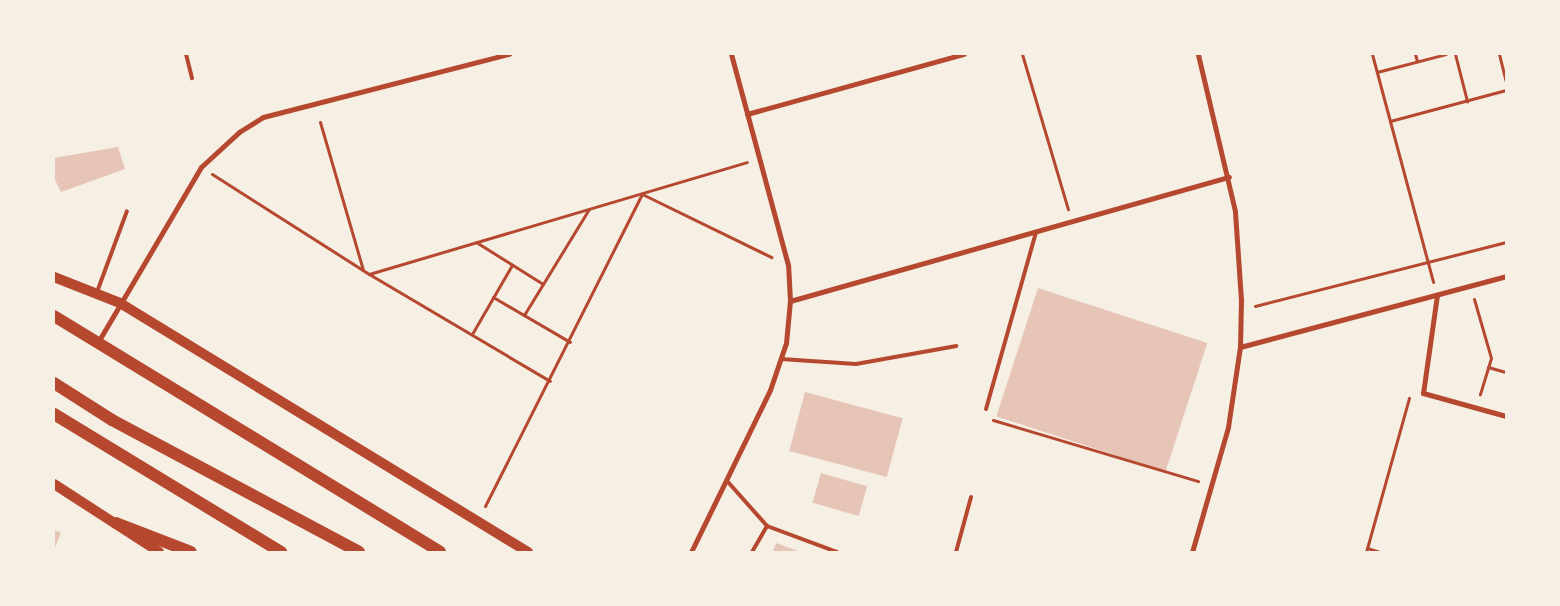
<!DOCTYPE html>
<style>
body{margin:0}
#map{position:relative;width:1560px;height:606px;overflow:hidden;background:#f6efe4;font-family:"IBM Plex Sans",sans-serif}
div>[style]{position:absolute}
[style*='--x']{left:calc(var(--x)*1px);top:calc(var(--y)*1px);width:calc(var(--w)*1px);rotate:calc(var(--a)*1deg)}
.building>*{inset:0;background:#e6c5b7;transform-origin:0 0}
.path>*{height:3px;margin:-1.5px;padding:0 1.5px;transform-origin:1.5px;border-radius:1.5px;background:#b5482f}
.service>*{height:4px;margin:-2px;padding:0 2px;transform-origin:2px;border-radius:2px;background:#b5482f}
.minor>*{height:5px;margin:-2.5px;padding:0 2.5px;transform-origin:2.5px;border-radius:2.5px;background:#b5482f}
.secondary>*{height:10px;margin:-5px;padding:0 5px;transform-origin:5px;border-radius:5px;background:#b5482f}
.primary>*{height:12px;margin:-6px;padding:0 6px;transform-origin:6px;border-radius:6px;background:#b5482f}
span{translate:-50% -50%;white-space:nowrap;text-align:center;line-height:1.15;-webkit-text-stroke:4px #f6efe4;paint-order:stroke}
.frame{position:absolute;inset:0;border:55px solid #f6efe4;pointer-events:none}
</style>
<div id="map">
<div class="building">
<i style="clip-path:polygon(118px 147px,125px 169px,61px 192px,54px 178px,54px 158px)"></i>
<i style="left:1038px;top:288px;width:178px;height:135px;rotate:18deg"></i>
<i style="left:805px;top:392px;width:101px;height:61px;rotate:15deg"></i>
<i style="left:821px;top:473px;width:48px;height:31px;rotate:16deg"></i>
<i style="clip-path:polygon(54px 530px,61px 533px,54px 550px)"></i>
<i style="clip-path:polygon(776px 543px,801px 552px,773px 552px)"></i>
</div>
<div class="path">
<i style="--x:1022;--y:54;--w:162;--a:73.5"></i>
<i style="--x:1372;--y:54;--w:236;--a:75"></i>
<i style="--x:1415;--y:54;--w:7;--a:74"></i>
<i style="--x:1455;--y:54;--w:49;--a:75.7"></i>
<i style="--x:1499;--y:54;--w:30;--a:76"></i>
<i style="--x:1377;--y:72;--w:71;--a:-14.6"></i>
<i style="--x:1390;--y:121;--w:120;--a:-15"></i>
<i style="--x:320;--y:122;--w:154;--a:73.8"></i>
<i style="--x:212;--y:174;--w:186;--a:32.5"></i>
<i style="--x:369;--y:274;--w:210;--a:30.6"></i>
<i style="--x:476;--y:242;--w:79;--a:32.1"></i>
<i style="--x:369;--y:274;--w:394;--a:-16.5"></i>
<i style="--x:493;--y:297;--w:89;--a:30.3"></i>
<i style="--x:1474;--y:299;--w:61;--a:73.9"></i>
<i style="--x:1491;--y:358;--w:38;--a:107"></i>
<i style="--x:1255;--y:306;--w:259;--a:-14.3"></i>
<i style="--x:524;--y:315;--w:124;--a:-58.5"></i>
<i style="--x:472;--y:334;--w:80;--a:-59.9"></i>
<i style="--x:1488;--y:367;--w:19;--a:16"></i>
<i style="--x:993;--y:420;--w:214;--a:16.6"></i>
<i style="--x:485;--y:506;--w:349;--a:-63.3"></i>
<i style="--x:642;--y:194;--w:144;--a:26"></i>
<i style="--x:1367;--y:548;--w:14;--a:17"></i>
<i style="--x:1366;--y:552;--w:160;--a:-74.4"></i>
</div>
<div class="service">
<i style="--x:186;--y:54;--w:25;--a:76"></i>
<i style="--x:97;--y:292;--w:86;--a:-69.7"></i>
<i style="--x:781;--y:359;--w:75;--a:3.8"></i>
<i style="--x:856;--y:364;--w:102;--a:-10.2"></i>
<i style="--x:986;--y:409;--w:184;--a:-74.2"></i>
<i style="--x:728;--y:482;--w:59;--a:48.4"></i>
<i style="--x:767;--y:526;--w:75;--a:20.4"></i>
<i style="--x:752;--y:552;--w:30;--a:-60"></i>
<i style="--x:956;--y:552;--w:57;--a:-74.7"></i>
</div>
<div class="minor">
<i style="--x:747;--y:114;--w:225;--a:-15.5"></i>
<i style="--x:1437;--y:295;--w:99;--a:98.1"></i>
<i style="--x:1423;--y:393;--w:86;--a:15.5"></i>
<i style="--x:790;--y:301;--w:456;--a:-15.8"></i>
<i style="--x:98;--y:342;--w:203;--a:-59.5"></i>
<i style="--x:201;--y:167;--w:52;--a:-42.6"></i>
<i style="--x:239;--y:132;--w:28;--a:-32"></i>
<i style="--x:263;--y:117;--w:254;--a:-14.4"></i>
<i style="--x:1240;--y:347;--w:275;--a:-14.9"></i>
<i style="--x:691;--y:552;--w:180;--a:-64"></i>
<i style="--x:770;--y:390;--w:50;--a:-71.2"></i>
<i style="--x:786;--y:343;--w:42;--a:-84.6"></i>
<i style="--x:790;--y:301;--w:36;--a:-93"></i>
<i style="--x:788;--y:265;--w:219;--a:-105.1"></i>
<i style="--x:1192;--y:552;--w:130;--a:-73.9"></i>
<i style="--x:1228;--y:427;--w:81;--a:-81.5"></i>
<i style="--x:1240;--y:347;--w:47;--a:-88.8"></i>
<i style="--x:1241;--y:300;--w:89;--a:-93.9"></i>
<i style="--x:1235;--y:211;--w:161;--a:-103.3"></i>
</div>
<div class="secondary">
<i style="--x:54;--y:277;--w:71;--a:21.5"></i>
<i style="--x:120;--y:303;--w:478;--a:31.4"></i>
<i style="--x:54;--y:484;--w:125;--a:32.9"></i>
</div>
<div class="primary">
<i style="--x:54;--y:316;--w:452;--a:31.4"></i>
<i style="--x:54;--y:383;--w:69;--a:32.5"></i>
<i style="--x:112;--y:420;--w:280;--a:28.1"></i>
<i style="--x:54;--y:414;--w:266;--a:31.3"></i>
<i style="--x:116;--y:523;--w:80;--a:21.1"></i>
</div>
<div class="frame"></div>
</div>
